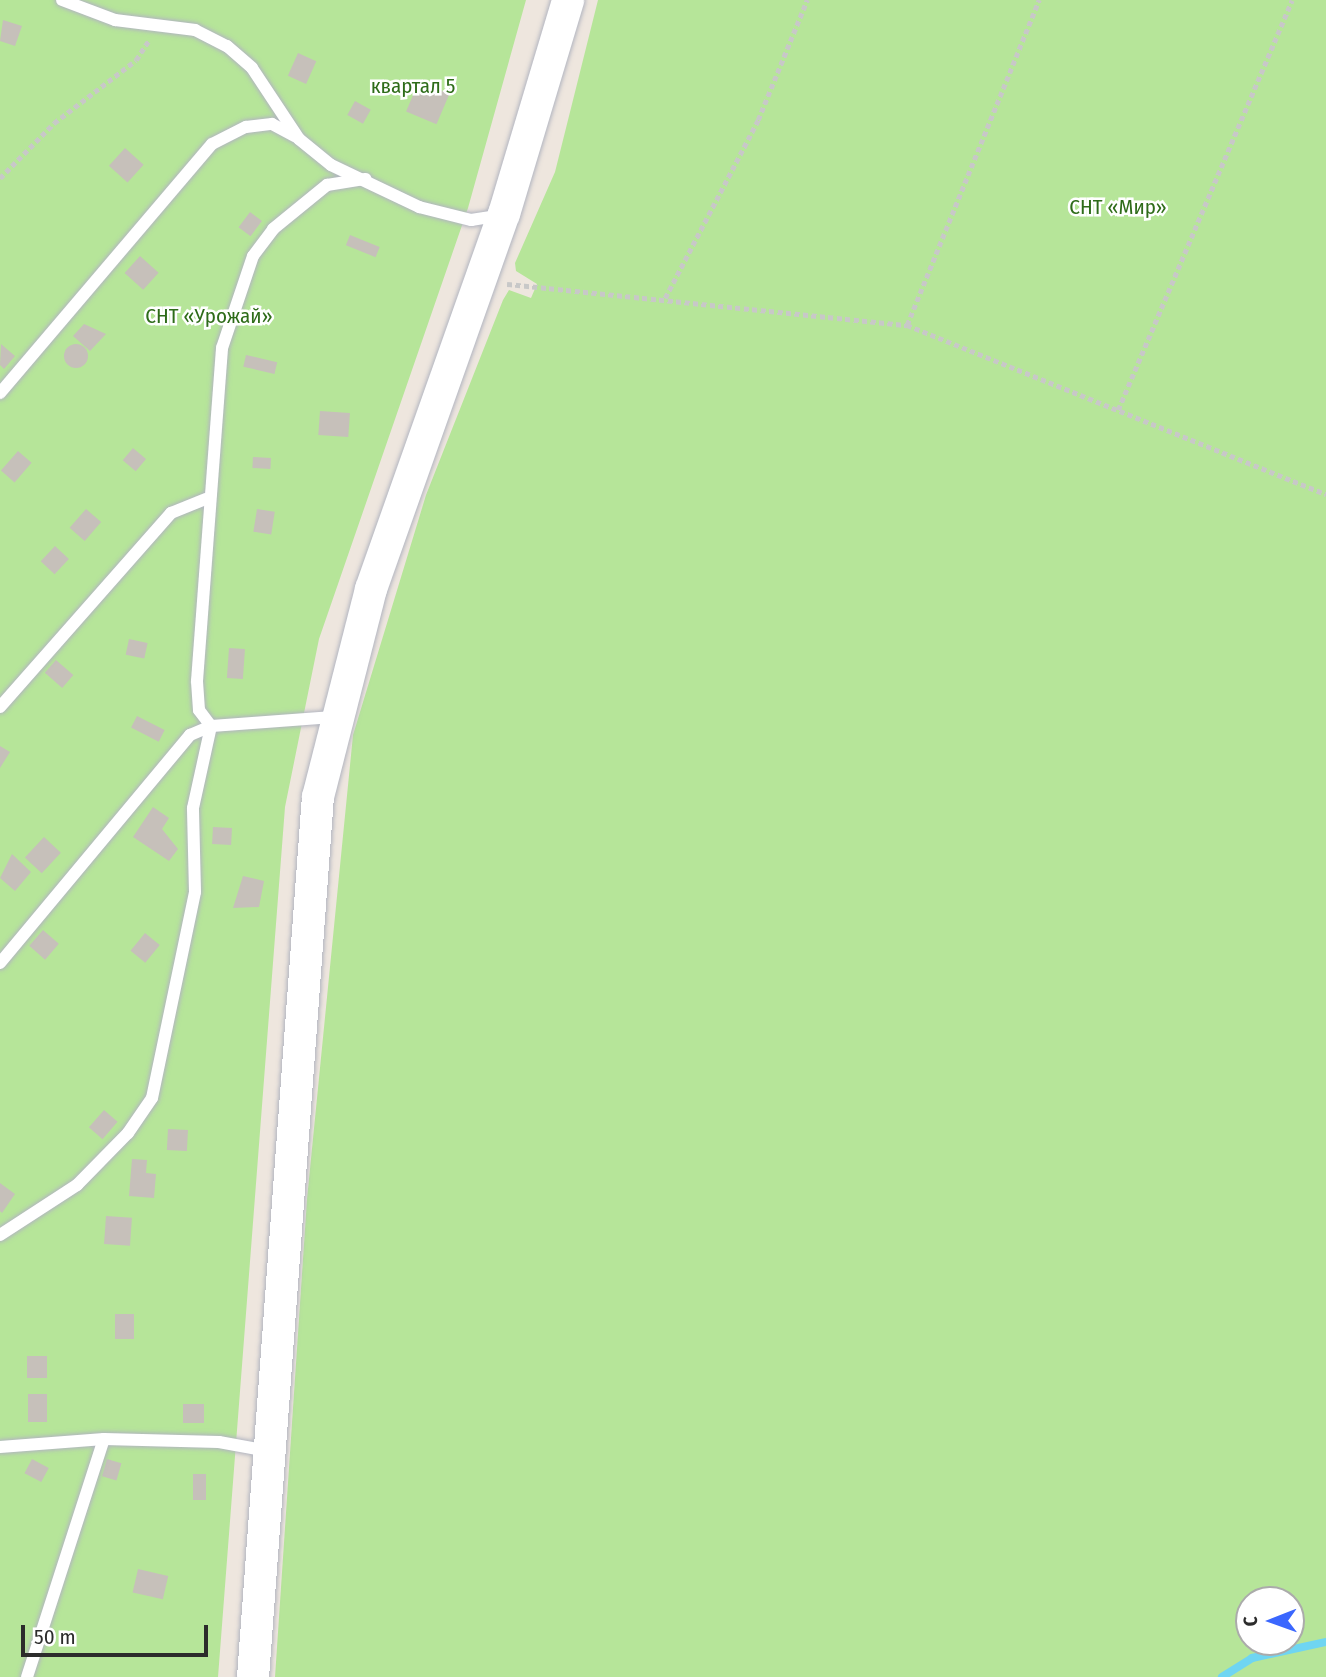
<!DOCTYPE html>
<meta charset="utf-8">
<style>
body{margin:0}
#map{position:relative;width:1326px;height:1677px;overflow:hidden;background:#eee6de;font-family:"Fira Sans Condensed",sans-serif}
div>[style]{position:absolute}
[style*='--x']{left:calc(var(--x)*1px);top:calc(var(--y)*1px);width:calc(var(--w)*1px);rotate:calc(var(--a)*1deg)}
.green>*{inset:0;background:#b6e599}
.stream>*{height:8px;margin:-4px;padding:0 4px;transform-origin:4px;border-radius:4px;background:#6fd5f2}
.building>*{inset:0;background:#c6c0ba;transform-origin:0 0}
.round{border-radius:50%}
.path>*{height:4.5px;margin-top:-2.25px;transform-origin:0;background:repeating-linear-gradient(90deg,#c8c8c8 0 5px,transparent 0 8.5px)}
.roads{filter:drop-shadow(0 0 2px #b2b5c0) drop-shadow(0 0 2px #b2b5c0)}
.service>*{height:12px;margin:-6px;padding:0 6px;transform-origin:6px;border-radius:6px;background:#fff}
.tertiary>*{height:32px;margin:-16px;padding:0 16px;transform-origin:16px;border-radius:16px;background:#fff}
span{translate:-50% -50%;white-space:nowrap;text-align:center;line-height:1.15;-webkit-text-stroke:5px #fff;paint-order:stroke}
.park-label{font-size:21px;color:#2e6c19}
.north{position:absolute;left:1235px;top:1586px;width:70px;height:70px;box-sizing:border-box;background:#fff;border:2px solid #ababab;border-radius:50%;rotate:269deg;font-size:19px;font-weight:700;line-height:28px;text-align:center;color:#2c2c2c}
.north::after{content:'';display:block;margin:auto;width:24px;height:32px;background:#3b67fe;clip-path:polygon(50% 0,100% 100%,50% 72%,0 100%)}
.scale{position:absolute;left:21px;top:1625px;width:187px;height:32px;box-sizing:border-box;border:4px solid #2c2c2c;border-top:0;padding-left:9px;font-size:21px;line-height:24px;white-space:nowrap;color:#2c2c2c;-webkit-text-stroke:5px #fff;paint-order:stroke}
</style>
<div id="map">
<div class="green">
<i style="clip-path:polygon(0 0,526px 0,468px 208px,319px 639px,285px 807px,218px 1677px,0 1677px)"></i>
<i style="clip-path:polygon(evenodd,598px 0,1326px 0,1326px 1677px,275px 1677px,307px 1199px,353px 735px,426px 495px,503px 300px,509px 290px,531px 298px,537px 284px,516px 271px,515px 263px,555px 172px,598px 0,1249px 1600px,1291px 1600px,1291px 1642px,1249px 1642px,1249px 1600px)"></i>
</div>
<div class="stream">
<i style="--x:1222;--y:1677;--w:36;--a:-32"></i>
<i style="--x:1252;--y:1658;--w:76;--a:-12.2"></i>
</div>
<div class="building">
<i style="clip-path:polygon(3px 20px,22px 26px,15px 46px,0 41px)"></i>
<i style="left:298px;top:53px;width:20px;height:25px;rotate:24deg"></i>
<i style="left:419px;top:81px;width:33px;height:33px;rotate:23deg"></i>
<i style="left:355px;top:101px;width:18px;height:16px;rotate:29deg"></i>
<i style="left:125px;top:148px;width:25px;height:24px;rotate:42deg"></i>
<i style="left:250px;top:212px;width:15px;height:19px;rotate:37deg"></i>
<i style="left:350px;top:235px;width:32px;height:11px;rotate:22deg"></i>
<i style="left:140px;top:256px;width:25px;height:23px;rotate:42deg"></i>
<i style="clip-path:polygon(84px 324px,106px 334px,90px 351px,73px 336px)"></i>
<i style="clip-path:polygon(1px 344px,15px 356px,4px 369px,0 365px)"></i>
<i class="round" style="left:64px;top:344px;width:24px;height:24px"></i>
<i style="left:246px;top:355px;width:32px;height:12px;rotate:13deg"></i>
<i style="left:320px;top:411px;width:30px;height:24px;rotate:4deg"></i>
<i style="left:133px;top:448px;width:17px;height:16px;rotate:40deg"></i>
<i style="left:18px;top:451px;width:18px;height:26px;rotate:41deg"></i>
<i style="left:253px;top:457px;width:18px;height:11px;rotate:3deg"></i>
<i style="left:86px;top:509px;width:20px;height:25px;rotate:41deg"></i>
<i style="left:257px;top:509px;width:18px;height:23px;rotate:9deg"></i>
<i style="left:55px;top:546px;width:19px;height:21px;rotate:43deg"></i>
<i style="left:129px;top:639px;width:19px;height:16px;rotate:12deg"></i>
<i style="left:229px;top:648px;width:16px;height:30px;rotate:4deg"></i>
<i style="left:56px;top:660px;width:23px;height:17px;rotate:41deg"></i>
<i style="left:137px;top:716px;width:31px;height:13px;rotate:27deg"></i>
<i style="clip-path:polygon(0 746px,10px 752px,0 768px)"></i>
<i style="clip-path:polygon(153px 807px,169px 818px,162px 829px,178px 849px,169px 861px,133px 837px)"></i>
<i style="left:213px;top:827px;width:19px;height:17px;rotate:3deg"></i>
<i style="left:44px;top:837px;width:23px;height:28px;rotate:43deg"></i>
<i style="clip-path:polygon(12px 854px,31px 872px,15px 891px,0 878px)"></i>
<i style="clip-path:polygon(243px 876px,264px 881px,259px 907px,233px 908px)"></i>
<i style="left:43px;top:930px;width:21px;height:21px;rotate:41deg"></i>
<i style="left:145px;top:933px;width:19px;height:23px;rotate:39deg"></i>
<i style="left:104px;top:1110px;width:18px;height:23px;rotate:41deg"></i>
<i style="left:168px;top:1129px;width:20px;height:21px;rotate:3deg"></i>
<i style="clip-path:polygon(132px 1159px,147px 1160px,146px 1173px,156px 1174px,154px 1198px,129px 1196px)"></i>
<i style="clip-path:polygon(0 1183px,15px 1194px,2px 1213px,0 1211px)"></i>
<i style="left:106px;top:1216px;width:26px;height:28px;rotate:4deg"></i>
<i style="left:115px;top:1314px;width:19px;height:25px"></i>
<i style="left:27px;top:1356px;width:20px;height:22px"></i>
<i style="left:28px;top:1394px;width:19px;height:28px"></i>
<i style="left:183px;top:1404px;width:21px;height:19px"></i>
<i style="left:32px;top:1459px;width:19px;height:16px;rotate:28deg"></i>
<i style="left:107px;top:1459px;width:15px;height:18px;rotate:16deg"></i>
<i style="left:193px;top:1474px;width:13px;height:26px"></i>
<i style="left:138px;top:1569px;width:31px;height:24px;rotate:13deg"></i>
</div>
<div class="path">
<i style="--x:0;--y:178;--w:77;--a:-45.5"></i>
<i style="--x:54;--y:123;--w:103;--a:-37.5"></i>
<i style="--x:136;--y:60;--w:24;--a:-57"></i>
<i style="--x:507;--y:284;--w:402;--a:5.9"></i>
<i style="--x:907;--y:325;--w:452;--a:22"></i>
<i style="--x:665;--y:298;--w:201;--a:-62.4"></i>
<i style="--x:758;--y:120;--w:130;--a:-67.8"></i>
<i style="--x:907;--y:325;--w:351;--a:-67.9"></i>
<i style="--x:1118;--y:410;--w:445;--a:-67"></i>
</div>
<div class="roads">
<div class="service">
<i style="--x:62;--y:0;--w:57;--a:20.7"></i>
<i style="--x:115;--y:20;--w:81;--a:7.1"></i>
<i style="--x:195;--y:30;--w:36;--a:27"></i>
<i style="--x:227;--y:46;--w:33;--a:41"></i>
<i style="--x:252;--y:68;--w:85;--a:56.5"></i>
<i style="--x:299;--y:139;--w:41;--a:39.1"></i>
<i style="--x:331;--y:165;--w:98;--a:25.5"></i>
<i style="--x:419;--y:207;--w:54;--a:14"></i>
<i style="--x:471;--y:220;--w:30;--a:-9"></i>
<i style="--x:0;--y:393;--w:327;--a:-49.6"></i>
<i style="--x:212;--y:144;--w:38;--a:-27"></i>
<i style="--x:246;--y:127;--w:26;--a:-7"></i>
<i style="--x:272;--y:124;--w:27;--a:28"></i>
<i style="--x:0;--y:707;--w:259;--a:-48.6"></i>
<i style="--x:171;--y:513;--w:38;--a:-22"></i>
<i style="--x:0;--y:963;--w:297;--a:-50.2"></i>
<i style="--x:190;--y:735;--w:23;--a:-23"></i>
<i style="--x:211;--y:726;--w:20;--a:-127"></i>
<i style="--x:199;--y:710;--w:29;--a:-94"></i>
<i style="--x:197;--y:681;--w:334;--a:-85.7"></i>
<i style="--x:222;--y:348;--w:97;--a:-71.4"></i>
<i style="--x:253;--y:256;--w:34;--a:-53"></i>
<i style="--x:273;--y:229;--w:70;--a:-39.2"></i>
<i style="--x:327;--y:185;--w:39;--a:-9"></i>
<i style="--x:0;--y:1235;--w:92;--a:-33"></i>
<i style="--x:77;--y:1185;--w:73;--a:-45.6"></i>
<i style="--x:128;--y:1133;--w:42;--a:-55.6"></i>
<i style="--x:152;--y:1098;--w:210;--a:-78.2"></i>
<i style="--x:195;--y:892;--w:84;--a:-91.4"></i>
<i style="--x:193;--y:808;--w:84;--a:-77.6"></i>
<i style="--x:211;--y:726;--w:123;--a:-4.2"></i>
<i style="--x:0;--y:1447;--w:104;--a:-4.4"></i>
<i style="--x:27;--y:1677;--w:250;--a:-72.1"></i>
<i style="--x:104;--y:1439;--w:115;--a:1.5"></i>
<i style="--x:219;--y:1442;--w:50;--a:10.4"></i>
</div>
<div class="tertiary">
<i style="--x:253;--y:1677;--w:882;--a:-85.78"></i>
<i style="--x:318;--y:797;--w:215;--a:-75.7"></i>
<i style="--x:371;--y:589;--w:398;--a:-70.5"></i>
<i style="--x:504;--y:214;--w:223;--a:-73.3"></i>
</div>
</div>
<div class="park-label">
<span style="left:413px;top:86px">квартал 5</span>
<span style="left:1118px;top:207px">СНТ «Мир»</span>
<span style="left:209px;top:316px">СНТ «Урожай»</span>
</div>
<div class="north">С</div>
<div class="scale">50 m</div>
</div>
